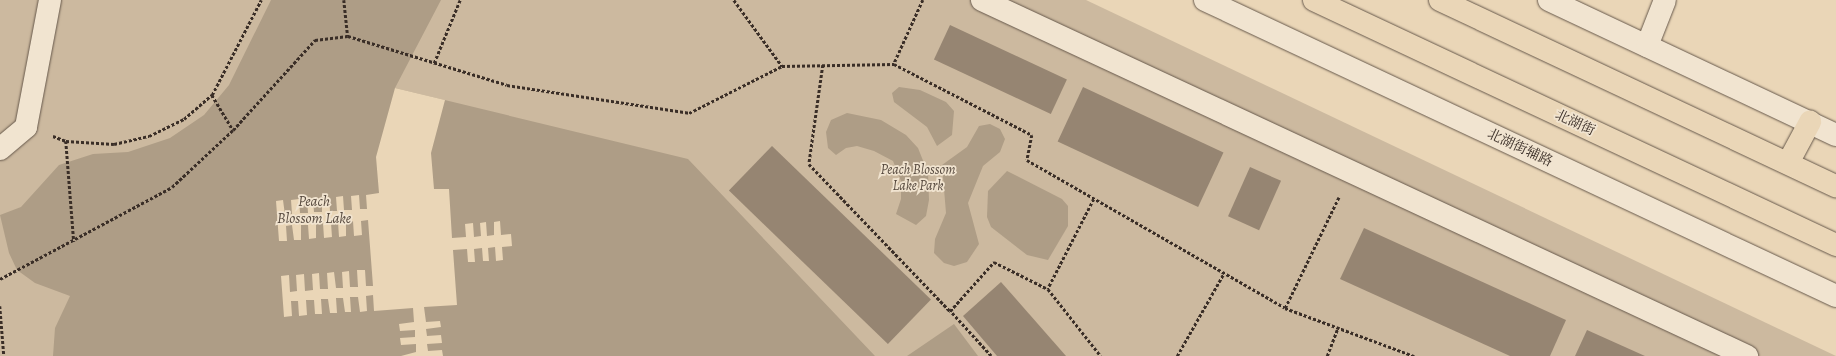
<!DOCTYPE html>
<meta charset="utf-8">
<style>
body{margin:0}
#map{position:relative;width:1836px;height:356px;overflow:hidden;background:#ead6b7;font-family:Alegreya,"Noto Serif SC",serif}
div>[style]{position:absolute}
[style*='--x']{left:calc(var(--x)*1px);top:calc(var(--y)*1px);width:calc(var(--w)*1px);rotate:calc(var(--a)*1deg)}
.green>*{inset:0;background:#ccb99f}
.water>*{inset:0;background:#ae9d86}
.pier>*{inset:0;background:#ead6b7}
.building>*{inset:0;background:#968572;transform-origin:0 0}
.path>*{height:2.5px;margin-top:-1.25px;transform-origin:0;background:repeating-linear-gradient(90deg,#3a2e27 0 3px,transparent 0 5px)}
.roads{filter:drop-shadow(0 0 1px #66584b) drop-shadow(0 0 1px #66584b)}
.minor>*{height:22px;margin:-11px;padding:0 11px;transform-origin:11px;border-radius:11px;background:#f1e4d0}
.major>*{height:22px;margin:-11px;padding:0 11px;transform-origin:11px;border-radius:11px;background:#ead6b7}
span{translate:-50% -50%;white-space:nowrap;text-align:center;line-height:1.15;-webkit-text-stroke:3.5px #f1e4d0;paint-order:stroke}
.street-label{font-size:14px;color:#3a2e27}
.park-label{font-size:14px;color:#574a3f;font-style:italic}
.water-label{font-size:15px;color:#574a3f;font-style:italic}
</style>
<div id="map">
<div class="green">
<i style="clip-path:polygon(0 0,1086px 0,1836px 356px,0 356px)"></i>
</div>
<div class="water">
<i style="clip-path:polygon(271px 0,441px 0,395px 88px,688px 159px,875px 356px,53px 356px,55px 328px,70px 296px,35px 283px,17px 270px,9px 253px,0 215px,21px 207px,59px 165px,93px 154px,128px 152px,170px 138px,204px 115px,229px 85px)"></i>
<i style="clip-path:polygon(899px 87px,920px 90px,946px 102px,954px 111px,952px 135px,937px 146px,927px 127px,894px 102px,892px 93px)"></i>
<i style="clip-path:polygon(847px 113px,881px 120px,906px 135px,918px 148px,928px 173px,929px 200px,926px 216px,916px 225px,896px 214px,901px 199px,901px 181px,893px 161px,874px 151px,857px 146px,846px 148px,836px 155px,828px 148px,826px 132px,831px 120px)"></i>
<i style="clip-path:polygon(990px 124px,1000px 129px,1005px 139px,1000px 152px,983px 166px,968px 203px,979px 244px,967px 262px,954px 266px,944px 263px,934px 253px,935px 239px,946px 213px,942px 165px,967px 147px,979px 126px)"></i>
<i style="clip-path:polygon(1007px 171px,1062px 199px,1068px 206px,1068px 226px,1048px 260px,1027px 255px,991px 227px,987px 217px,988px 191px)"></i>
<i style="clip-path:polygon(954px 324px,978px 356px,907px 356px)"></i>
</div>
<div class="pier">
<i style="clip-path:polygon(395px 88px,445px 100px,431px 153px,434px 189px,449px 189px,452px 238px,466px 237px,465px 224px,473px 223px,474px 237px,481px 236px,480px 223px,486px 222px,487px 236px,494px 235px,494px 222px,500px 221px,501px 235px,511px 234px,512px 246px,502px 247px,503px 260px,496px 261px,495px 247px,488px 248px,489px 261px,483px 261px,482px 248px,474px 249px,475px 262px,468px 262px,467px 249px,453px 250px,457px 305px,424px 307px,426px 322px,440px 321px,441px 327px,426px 329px,427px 336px,441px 335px,442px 343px,427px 344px,428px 351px,442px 350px,443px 356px,401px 356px,416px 352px,416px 344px,401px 345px,400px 338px,415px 337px,415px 330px,400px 331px,399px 324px,414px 322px,413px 308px,374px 311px,373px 295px,366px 296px,367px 311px,360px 312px,358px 297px,350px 297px,351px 312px,345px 312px,343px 298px,336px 298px,337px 313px,330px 313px,328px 299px,321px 299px,322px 314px,315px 314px,314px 300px,306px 300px,307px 315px,299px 316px,298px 301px,291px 301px,292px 316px,284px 317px,281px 276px,289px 275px,290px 292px,297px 291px,296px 275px,304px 274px,305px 291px,313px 290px,312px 274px,319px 273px,320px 289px,328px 289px,327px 273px,334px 272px,336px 288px,343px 288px,342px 272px,349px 271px,350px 287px,358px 287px,357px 270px,365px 270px,366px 286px,373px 286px,368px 220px,361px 221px,362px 235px,354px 236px,353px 221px,346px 222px,346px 236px,339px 237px,338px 222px,331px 223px,332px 237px,324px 238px,323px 223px,316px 224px,316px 238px,309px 239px,308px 225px,301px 225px,301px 240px,294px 240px,292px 225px,286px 226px,287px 241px,279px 241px,276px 201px,283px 200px,285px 215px,292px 214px,291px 200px,299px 199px,300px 213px,308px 213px,307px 199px,313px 198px,314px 212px,322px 212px,322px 198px,329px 197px,330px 211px,337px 211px,336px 197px,343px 196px,344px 210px,352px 210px,351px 196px,359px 195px,360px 209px,367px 209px,366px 195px,379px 193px,376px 157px)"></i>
</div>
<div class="building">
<i style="left:950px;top:25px;width:129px;height:38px;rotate:25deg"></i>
<i style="left:1083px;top:87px;width:155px;height:60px;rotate:25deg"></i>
<i style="left:772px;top:146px;width:221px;height:62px;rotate:44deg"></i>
<i style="left:1250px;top:167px;width:34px;height:54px;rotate:24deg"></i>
<i style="clip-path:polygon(1364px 228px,1566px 320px,1550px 356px,1510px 356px,1340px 279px)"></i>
<i style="clip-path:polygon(1001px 282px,1066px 356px,997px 356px,963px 316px)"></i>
<i style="clip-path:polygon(1587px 330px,1645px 356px,1575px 356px)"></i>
</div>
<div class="path">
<i style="--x:344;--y:0;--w:36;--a:84"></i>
<i style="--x:734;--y:0;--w:82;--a:54"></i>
<i style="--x:923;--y:0;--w:70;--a:114.4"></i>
<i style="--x:894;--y:64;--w:155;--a:27.2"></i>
<i style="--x:1032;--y:135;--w:25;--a:101"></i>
<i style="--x:1027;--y:160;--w:297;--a:29.8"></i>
<i style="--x:1285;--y:308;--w:138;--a:20.4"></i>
<i style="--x:434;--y:63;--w:68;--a:-67.6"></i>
<i style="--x:823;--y:65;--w:100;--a:98"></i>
<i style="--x:809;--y:164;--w:204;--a:46.2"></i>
<i style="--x:212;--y:95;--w:41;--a:59"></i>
<i style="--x:53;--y:136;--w:14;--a:21"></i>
<i style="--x:66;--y:141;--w:48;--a:3.6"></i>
<i style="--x:114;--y:144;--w:36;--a:-13"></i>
<i style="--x:149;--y:136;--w:39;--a:-26"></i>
<i style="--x:184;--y:119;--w:37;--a:-41"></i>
<i style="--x:212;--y:95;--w:107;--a:-62.7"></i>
<i style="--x:66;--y:141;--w:101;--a:85.5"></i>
<i style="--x:1094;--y:199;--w:101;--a:117.1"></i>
<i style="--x:1048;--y:289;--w:85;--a:51.7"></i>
<i style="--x:0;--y:279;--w:195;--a:-28.1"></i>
<i style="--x:172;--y:187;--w:83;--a:-43.1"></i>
<i style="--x:233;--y:130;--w:122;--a:-47.7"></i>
<i style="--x:315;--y:40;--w:33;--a:-7"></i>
<i style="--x:348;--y:36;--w:166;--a:17.1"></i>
<i style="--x:507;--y:85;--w:184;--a:8.7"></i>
<i style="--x:689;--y:113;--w:104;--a:-26.8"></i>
<i style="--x:782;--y:66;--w:112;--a:-1"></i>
<i style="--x:0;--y:306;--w:50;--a:85.4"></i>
<i style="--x:1285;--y:308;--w:123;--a:-64.1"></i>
<i style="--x:991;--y:356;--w:61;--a:-132.3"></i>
<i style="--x:950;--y:311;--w:66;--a:-48.1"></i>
<i style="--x:994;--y:262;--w:60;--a:26.6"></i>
<i style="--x:1177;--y:356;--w:95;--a:-60.5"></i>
<i style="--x:1327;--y:356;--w:31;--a:-69"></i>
</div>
<div class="roads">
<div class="minor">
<i style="--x:982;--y:0;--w:844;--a:24.96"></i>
<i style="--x:1205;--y:0;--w:697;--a:25.13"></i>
<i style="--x:1549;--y:0;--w:317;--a:25.2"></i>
<i style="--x:1647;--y:46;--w:49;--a:-68.6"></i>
<i style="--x:0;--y:149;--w:34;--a:-40"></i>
<i style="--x:26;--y:127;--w:129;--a:-79.3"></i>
</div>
<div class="major">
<i style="--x:1314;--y:0;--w:577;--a:25.14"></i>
<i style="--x:1440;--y:0;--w:438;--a:25.2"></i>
<i style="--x:1788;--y:163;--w:47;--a:-61.8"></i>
</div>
</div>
<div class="street-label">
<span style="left:1575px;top:123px;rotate:25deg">北湖街</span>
<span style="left:1520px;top:148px;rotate:25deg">北湖街辅路</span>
</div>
<div class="park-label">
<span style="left:918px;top:178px">Peach Blossom<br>Lake Park</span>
</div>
<div class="water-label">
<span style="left:314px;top:210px">Peach<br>Blossom Lake</span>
</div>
</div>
